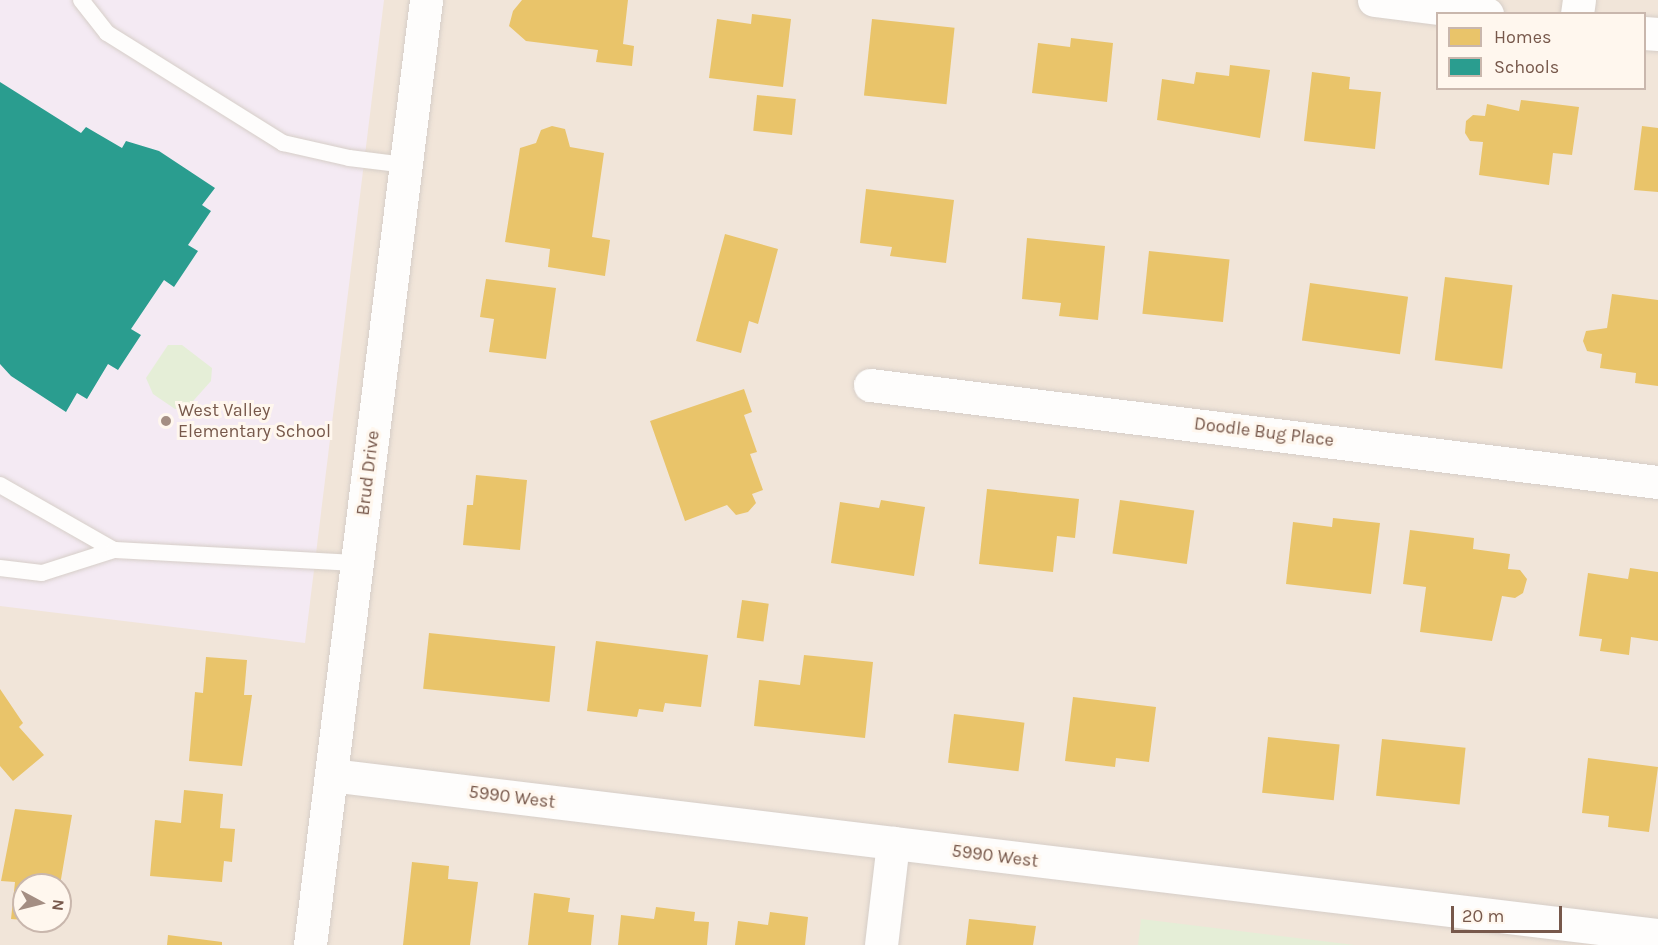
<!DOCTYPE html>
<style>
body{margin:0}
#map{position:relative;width:1658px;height:945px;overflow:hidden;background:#f8f2ec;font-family:Karla,sans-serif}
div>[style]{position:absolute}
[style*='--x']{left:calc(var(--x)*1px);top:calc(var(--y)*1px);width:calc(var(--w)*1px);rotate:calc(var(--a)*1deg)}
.residential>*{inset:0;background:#f1e5d9}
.education>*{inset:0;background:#f4eaf3}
.green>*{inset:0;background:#e5eed7}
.homes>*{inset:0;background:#e9c46a;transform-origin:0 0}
.schools>*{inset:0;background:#2a9d8f}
.roads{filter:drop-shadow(0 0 2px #d6cec8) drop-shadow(0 0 2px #d6cec8)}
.service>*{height:16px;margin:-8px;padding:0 8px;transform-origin:8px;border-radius:8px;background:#fefdfc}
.minor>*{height:33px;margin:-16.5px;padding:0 16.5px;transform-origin:16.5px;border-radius:16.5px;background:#fefdfc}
.secondary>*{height:33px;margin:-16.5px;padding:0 16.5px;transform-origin:16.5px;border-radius:16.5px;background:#fefdfc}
.dots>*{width:16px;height:16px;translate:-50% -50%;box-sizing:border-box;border:3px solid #fff7ee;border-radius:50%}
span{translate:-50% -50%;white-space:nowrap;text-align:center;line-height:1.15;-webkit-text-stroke:6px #fff7ee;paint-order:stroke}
.poi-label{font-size:18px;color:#77584b}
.left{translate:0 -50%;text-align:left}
.street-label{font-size:18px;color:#77584b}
.legend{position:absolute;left:1436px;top:12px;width:210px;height:78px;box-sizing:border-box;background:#fff7ee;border:2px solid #c9b7ad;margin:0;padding:8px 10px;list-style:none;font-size:18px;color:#77584b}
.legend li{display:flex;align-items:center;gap:12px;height:30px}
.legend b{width:30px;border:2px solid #c9b7ad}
.north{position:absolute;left:12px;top:873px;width:60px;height:60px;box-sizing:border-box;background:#fff7ee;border:2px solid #c9b7ad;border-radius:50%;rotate:97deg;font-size:16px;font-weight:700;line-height:24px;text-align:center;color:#77584b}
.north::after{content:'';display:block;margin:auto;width:21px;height:27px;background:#a48e83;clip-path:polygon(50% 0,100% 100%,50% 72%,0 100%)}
.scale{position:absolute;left:1451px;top:906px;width:111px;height:27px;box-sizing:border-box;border:3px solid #77584b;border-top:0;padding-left:8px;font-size:18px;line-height:21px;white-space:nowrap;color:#77584b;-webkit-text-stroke:4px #fff7ee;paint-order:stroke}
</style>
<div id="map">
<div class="residential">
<i style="clip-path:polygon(evenodd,0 0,1658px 0,1658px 945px,0 945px,0 0,1438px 14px,1644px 14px,1644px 88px,1438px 88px,1438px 14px,0 0,24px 885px,60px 885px,60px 921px,24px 921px,24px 885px)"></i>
</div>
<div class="education">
<i style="clip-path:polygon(0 0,384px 0,305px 643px,0 606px)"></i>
</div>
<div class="green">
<i style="clip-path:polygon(168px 345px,182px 345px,212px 368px,211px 381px,186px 409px,175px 409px,153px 394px,146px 378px)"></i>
<i style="clip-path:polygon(1141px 919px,1355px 945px,1138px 945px)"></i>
</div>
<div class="homes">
<i style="clip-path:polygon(522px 0,628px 0,623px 44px,634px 46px,632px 66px,596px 62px,598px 50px,526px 41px,509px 26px,513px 11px)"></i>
<i style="clip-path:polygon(752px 14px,791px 19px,783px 87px,709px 78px,717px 19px,751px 24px)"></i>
<i style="left:872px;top:19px;width:83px;height:77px;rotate:6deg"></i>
<i style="clip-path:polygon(1071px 38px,1113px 43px,1107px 102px,1032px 93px,1038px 43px,1070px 47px)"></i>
<i style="clip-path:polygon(1230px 65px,1270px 70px,1260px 138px,1157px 120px,1162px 79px,1194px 84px,1196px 72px,1229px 76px)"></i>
<i style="clip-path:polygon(1312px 72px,1350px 77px,1349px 89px,1381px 92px,1375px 149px,1304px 141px)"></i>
<i style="left:757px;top:95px;width:39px;height:36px;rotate:6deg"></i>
<i style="clip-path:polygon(1521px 100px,1579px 107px,1572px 155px,1553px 153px,1549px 185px,1479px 175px,1483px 142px,1470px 141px,1465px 133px,1466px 121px,1473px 115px,1485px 116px,1487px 104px,1519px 111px)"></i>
<i style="clip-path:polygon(552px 126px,565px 129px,570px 147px,604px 153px,592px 237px,610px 240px,605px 276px,548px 267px,550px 249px,505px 242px,520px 148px,536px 143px,541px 130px)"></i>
<i style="clip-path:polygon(1642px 126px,1658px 128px,1658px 192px,1634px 190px)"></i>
<i style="clip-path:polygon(866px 189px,954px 200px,946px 263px,890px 256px,892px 247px,860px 243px)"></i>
<i style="clip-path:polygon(725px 234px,778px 249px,758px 324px,749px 321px,741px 353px,696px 341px)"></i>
<i style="clip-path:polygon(1027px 238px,1105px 246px,1098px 320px,1059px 316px,1061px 303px,1022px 299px)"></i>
<i style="left:1149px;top:251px;width:81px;height:63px;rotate:6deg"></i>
<i style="left:1445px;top:277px;width:68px;height:84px;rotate:7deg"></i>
<i style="clip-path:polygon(486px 279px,556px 288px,546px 359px,489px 352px,494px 319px,480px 317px)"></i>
<i style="left:1310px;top:283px;width:99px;height:58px;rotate:8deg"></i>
<i style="clip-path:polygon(1612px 294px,1658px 300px,1658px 386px,1635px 383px,1636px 373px,1600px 368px,1602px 354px,1587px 351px,1583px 341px,1586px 331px,1607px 328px)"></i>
<i style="clip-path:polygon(744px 389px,752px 412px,744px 415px,757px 452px,750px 454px,763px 490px,752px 494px,756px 503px,748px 512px,736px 515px,727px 505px,685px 521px,650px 421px)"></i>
<i style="clip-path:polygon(476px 475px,527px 480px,520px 550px,463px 545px,467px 505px,473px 505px)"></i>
<i style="clip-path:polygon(987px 489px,1079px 499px,1075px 538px,1057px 536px,1053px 572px,979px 564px)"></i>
<i style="clip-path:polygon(881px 500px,925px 507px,914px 576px,831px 563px,840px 502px,879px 508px)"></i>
<i style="left:1120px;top:500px;width:75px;height:54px;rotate:8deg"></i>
<i style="clip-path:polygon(1333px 518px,1380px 523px,1371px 594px,1286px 584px,1293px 522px,1332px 527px)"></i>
<i style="clip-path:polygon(1410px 530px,1474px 538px,1473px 549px,1510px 554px,1508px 569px,1520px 570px,1527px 579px,1523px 593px,1515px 598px,1502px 596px,1492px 641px,1420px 632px,1426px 587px,1403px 584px)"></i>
<i style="clip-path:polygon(1630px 568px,1658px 572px,1658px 641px,1631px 637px,1629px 655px,1600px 651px,1602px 639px,1579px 636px,1588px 573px,1628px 579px)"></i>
<i style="left:742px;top:600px;width:27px;height:38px;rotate:8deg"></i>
<i style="left:429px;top:633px;width:127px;height:56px;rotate:6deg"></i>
<i style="clip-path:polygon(596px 641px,708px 655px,701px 707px,665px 703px,663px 712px,639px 709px,637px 717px,587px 711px)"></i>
<i style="clip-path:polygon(804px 655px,873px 662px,865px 738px,754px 726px,759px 680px,800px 685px)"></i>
<i style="clip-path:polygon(206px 657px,247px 660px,244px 695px,252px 695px,242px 766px,189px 761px,195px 692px,203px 693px)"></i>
<i style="clip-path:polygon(0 689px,23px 723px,19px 727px,44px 755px,13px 781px,0 766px)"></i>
<i style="clip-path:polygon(1073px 697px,1156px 707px,1149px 762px,1116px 758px,1115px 767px,1065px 761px)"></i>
<i style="left:954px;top:714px;width:71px;height:49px;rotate:7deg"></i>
<i style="left:1268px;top:737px;width:72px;height:56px;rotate:6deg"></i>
<i style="left:1382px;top:739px;width:84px;height:57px;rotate:6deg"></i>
<i style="clip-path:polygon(1588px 758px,1658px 767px,1649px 832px,1608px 827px,1609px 816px,1582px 813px)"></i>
<i style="clip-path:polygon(184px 790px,223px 794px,220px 828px,235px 829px,232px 862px,224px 861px,222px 882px,150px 876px,155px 820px,181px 823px)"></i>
<i style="clip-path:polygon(15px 809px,72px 815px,60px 885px,24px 885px,24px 920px,11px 919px,15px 882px,1px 881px)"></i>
<i style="clip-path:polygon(412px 862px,449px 866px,448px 879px,478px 882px,470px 945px,403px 945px)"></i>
<i style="clip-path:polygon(534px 893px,570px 898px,568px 912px,594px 915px,591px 945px,528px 945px)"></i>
<i style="clip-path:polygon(656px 907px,695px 912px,694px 921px,709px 922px,707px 945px,618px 945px,621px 915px,654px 919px)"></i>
<i style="clip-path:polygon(770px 912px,808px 917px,805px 945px,735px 945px,738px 921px,768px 925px)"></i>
<i style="clip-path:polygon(969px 919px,1036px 926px,1033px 945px,966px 945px)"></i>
<i style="clip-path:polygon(168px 935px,222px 942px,222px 945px,167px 945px)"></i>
</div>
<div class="schools">
<i style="clip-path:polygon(0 82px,81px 133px,86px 127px,122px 148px,126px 141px,159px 151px,215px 188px,202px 205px,211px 211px,188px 245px,198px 251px,174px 287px,164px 280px,131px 329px,141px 335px,118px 370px,108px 364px,87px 399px,77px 393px,66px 412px,11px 376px,0 364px)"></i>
</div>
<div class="roads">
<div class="service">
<i style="--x:81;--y:0;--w:42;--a:51.8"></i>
<i style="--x:107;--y:33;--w:208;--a:32"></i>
<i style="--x:283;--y:143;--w:68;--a:12.8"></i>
<i style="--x:349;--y:158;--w:56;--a:7.1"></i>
<i style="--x:0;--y:485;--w:131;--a:29.7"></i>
<i style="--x:0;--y:568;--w:42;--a:6.8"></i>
<i style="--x:42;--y:573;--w:76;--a:-17.7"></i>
<i style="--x:114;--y:550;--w:243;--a:3.1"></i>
</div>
<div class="minor">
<i style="--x:1374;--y:0;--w:114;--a:7.1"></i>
<i style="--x:1577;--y:14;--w:14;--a:-82"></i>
<i style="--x:1644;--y:33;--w:14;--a:4"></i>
<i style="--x:870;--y:385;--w:794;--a:7.02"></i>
<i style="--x:331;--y:775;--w:1337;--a:6.88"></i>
<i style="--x:881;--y:945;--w:103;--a:-83.3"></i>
</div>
<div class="secondary">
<i style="--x:310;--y:945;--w:952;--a:-83"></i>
</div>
</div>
<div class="dots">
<i style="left:166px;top:421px;background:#a48e83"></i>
</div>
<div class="poi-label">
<span class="left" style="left:178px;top:421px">West Valley<br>Elementary School</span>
</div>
<div class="street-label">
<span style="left:1264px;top:432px;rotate:7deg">Doodle Bug Place</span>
<span style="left:368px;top:473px;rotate:-83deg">Brud Drive</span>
<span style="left:512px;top:797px;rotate:7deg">5990 West</span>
<span style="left:995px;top:856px;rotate:7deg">5990 West</span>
</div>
<ul class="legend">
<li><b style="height:16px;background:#e9c46a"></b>Homes</li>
<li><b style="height:16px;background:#2a9d8f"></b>Schools</li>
</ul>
<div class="north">N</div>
<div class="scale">20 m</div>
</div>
